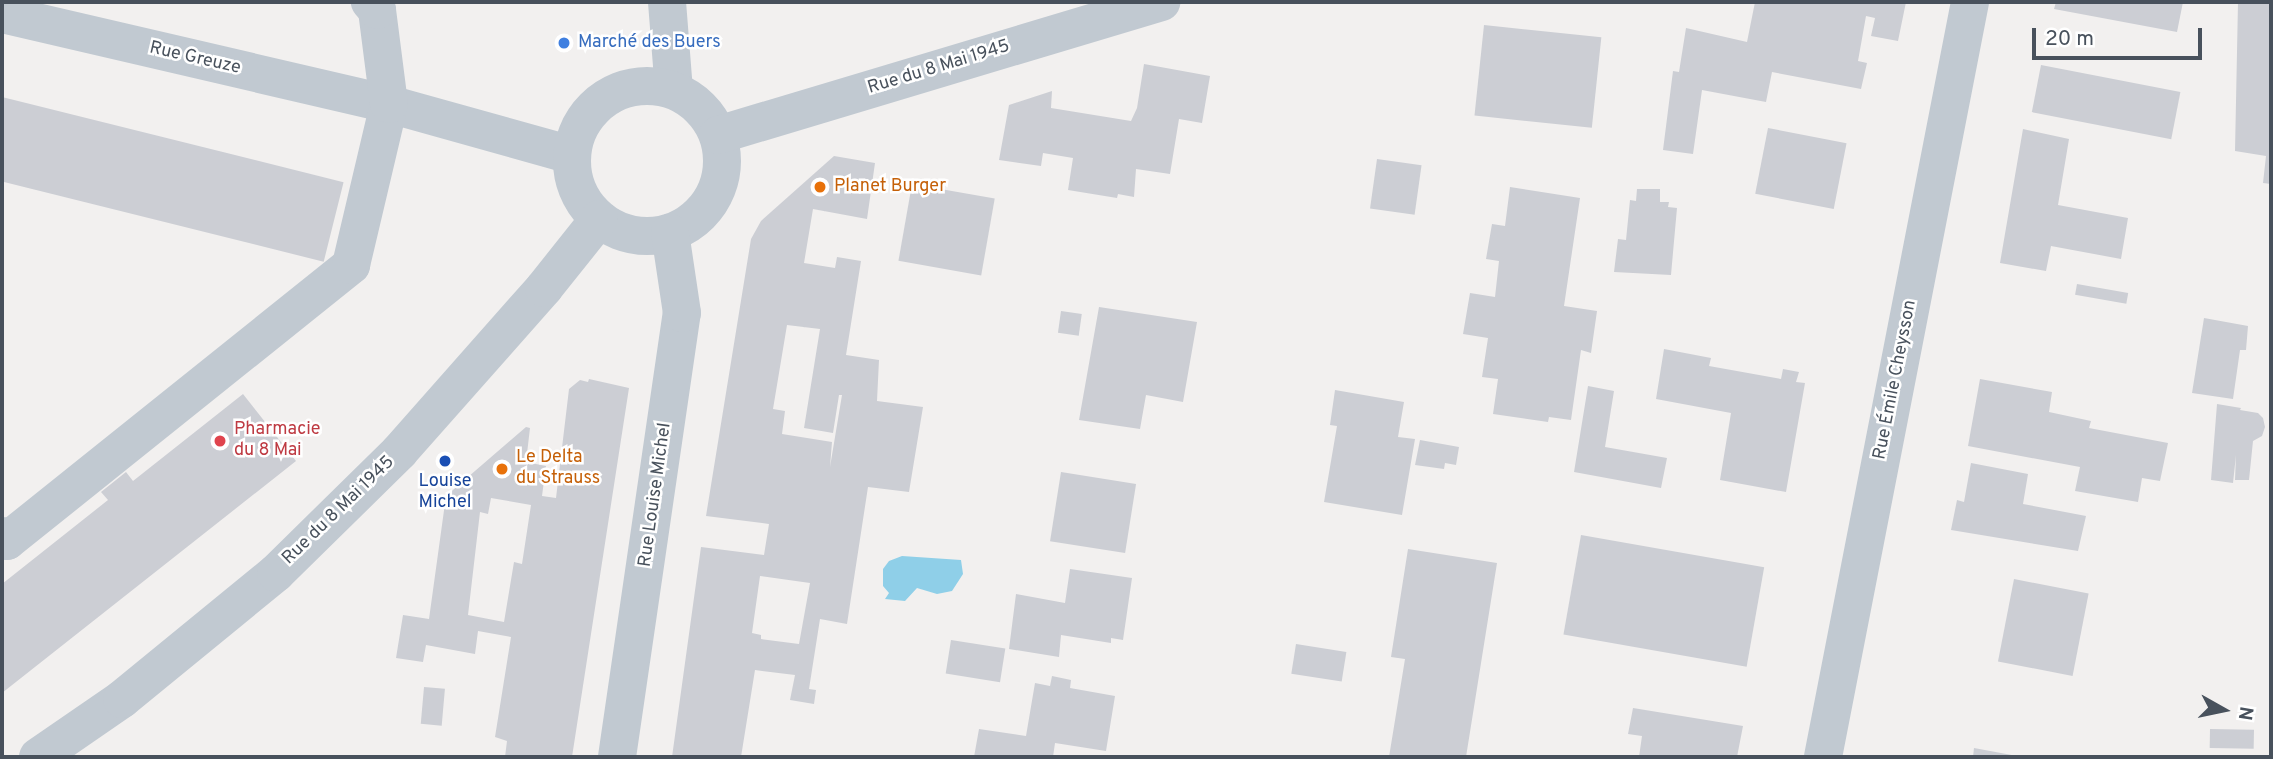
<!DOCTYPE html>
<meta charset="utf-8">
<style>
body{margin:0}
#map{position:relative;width:2273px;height:759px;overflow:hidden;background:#f2f0ef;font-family:Overpass,sans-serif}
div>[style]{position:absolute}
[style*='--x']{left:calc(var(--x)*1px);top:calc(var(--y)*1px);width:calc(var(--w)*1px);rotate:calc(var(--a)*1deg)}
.water>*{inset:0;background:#8fcfe8}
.building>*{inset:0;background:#ccced4;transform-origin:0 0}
.minor>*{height:38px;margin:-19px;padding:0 19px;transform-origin:19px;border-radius:19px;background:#c1c9d1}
.minor>.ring{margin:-19px;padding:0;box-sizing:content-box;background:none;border:38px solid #c1c9d1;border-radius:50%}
.dots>*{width:19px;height:19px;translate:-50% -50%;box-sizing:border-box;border:4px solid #fff;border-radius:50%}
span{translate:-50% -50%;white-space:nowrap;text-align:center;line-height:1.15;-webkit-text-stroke:5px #fff;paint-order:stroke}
.shop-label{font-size:18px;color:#366cbe}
.left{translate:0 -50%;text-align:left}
.street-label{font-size:18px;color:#48515c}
.food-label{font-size:18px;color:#c56008}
.health-label{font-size:18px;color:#be3a42}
.transit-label{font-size:18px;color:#164399}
.frame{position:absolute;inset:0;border:4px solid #48515c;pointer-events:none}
.north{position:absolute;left:2189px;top:675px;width:70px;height:70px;-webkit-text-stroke:5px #fff;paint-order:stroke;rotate:99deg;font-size:19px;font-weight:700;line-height:28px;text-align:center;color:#48515c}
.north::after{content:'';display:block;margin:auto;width:24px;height:32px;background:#48515c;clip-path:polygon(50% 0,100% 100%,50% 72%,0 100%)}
.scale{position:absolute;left:2032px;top:28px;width:170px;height:32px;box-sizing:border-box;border:4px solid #48515c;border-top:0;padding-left:9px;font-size:21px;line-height:24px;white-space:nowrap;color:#48515c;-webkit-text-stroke:5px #fff;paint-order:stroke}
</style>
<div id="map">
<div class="water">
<i style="clip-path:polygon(902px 556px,961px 560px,963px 574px,952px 591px,937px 594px,917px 588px,905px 601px,885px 599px,889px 593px,883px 586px,883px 569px,889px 561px)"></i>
</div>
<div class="building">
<i style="clip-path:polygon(1755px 2px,1906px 2px,1898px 41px,1871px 36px,1875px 18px,1866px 16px,1858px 61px,1867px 63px,1861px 89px,1772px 72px,1766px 102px,1702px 90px,1693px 154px,1663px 150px,1673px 71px,1679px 72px,1686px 28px,1747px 42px)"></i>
<i style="clip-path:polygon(2056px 2px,2183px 2px,2177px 32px,2054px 9px)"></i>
<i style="clip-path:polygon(2238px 2px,2271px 2px,2271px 184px,2263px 183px,2266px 156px,2235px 151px)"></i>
<i style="left:1484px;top:25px;width:118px;height:91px;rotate:6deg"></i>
<i style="clip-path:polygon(1144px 64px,1210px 76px,1202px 123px,1179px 119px,1170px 174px,1136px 169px,1134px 197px,1118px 194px,1117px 198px,1068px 190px,1073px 158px,1043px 153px,1041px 166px,999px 160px,1009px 105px,1052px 91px,1051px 108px,1131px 121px,1137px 108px)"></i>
<i style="left:2041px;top:65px;width:142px;height:48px;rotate:11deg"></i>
<i style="left:2px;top:97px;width:352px;height:82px;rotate:14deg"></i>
<i style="left:1768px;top:128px;width:80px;height:67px;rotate:11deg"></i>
<i style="clip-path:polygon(2023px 129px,2069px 139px,2058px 205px,2128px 218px,2121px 259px,2051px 246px,2046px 271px,2000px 263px)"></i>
<i style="clip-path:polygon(evenodd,834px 156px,875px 163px,867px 219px,813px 209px,804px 263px,835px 268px,837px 257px,861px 261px,846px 355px,879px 360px,877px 401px,923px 407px,909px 492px,868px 487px,847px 624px,820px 619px,809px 689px,816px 690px,814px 704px,790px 700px,795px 675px,755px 670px,741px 757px,672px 757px,701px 547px,764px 555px,769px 524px,706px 516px,751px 239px,761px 221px,834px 156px,787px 325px,820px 329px,804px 428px,833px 433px,839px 395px,842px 395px,830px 467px,832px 442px,782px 434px,785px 411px,773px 409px,787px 325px,834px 156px,760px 576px,810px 583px,799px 644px,761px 639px,761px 635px,752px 633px,760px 576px)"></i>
<i style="left:1377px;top:159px;width:45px;height:50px;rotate:8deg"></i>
<i style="left:912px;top:184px;width:84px;height:78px;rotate:10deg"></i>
<i style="clip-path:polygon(1510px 187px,1580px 198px,1564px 306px,1597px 311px,1591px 353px,1581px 350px,1571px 420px,1549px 417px,1548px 422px,1493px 414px,1498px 379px,1482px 377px,1488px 338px,1463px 334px,1470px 293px,1495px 297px,1499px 261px,1486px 259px,1492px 224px,1505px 226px)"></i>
<i style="clip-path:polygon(1637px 189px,1660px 189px,1660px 202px,1669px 202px,1668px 207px,1677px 208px,1671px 275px,1614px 272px,1618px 239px,1626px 240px,1630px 200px,1636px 201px)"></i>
<i style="left:2077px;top:284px;width:52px;height:11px;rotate:10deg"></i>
<i style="clip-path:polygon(1099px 307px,1197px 322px,1183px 402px,1146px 395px,1140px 429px,1079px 420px)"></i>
<i style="left:1061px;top:311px;width:21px;height:22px;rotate:8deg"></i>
<i style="clip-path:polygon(2204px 318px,2248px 326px,2246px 350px,2240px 350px,2233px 399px,2192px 393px)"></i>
<i style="clip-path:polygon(1664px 349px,1711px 358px,1709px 366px,1781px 379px,1783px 369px,1799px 372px,1796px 382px,1805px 383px,1786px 492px,1720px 480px,1731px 413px,1656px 399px)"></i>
<i style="clip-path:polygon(evenodd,589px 379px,629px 388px,572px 757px,505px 757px,507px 741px,495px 737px,511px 637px,478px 631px,475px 654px,426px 645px,423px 662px,396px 658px,403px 615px,429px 619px,446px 496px,526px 427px,530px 428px,526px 462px,546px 466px,542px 496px,556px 498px,569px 389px,580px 380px,588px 382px,589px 379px,491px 498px,531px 505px,522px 564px,514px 562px,504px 622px,468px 615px,480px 512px,488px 514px,491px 498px)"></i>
<i style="clip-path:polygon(1980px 379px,2052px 392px,2049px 412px,2091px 421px,2089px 428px,2168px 443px,2160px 481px,2142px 478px,2138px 502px,2075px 491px,2080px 467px,1968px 446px)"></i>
<i style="clip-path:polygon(1588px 386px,1614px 391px,1605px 447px,1667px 458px,1661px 488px,1574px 472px)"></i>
<i style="clip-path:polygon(1335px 390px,1404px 402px,1398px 437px,1415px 439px,1402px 515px,1324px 502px,1337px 426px,1330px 425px)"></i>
<i style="clip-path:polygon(243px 394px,296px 461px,2px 693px,2px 584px,108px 500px,101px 492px,126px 472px,133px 481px)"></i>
<i style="clip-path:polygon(2217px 404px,2241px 408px,2240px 410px,2258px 413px,2263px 418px,2265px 427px,2262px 436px,2253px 441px,2249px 480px,2235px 480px,2236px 455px,2233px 483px,2211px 480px)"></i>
<i style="clip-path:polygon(1420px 440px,1459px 447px,1456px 465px,1445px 463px,1444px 469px,1415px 465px)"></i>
<i style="clip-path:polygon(1971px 463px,2028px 474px,2023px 504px,2086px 516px,2078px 551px,1951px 530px,1957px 500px,1964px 502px)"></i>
<i style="left:1061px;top:472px;width:76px;height:70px;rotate:9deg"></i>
<i style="left:1581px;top:535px;width:186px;height:101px;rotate:10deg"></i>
<i style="clip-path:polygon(1408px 549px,1497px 563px,1466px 757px,1389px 757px,1405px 659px,1391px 657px)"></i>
<i style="clip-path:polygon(1070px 569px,1132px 578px,1123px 640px,1111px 638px,1111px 643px,1061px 635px,1059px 657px,1009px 649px,1016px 594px,1065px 603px)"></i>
<i style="left:2014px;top:579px;width:76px;height:84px;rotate:11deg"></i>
<i style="left:951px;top:640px;width:55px;height:34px;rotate:9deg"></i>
<i style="left:1296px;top:644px;width:51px;height:30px;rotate:9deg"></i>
<i style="clip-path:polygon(1052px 676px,1071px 680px,1070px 688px,1115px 696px,1106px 751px,1055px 743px,1053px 757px,974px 757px,979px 729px,1026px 736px,1035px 683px,1050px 686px)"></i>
<i style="left:424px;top:687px;width:21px;height:37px;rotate:5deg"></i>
<i style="clip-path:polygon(1633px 708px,1743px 726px,1737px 757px,1639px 757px,1642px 736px,1628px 734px)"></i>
<i style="left:2210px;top:729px;width:44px;height:19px;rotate:1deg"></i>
<i style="clip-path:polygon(1974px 748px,2017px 756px,2017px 757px,1973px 757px)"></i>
</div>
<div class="minor">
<i style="--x:667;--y:2;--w:88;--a:85.5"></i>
<i style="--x:2;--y:14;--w:397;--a:13.1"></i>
<i style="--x:389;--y:104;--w:190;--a:15.6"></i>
<i class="ring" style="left:572px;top:86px;width:112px;height:112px"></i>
<i style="--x:718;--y:135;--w:463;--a:-16.7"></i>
<i style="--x:2;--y:536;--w:7;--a:45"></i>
<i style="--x:7;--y:541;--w:441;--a:-38.7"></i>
<i style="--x:351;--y:265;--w:165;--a:-76.7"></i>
<i style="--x:389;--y:104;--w:95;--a:-97.3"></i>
<i style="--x:377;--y:10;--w:11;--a:-131"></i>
<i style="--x:38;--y:757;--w:102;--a:-34.6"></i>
<i style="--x:122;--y:699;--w:199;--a:-39.3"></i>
<i style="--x:276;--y:573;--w:173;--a:-44.5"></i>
<i style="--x:399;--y:452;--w:219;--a:-48.5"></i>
<i style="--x:544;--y:288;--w:88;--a:-51.4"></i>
<i style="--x:617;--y:757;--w:449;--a:-81.7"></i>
<i style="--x:682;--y:313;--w:81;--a:-98.5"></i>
<i style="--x:1823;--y:757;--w:769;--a:-78.98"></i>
</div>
<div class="dots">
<i style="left:564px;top:43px;background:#3f7fe0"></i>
<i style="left:820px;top:187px;background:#e8710a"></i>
<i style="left:220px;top:441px;background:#e0444e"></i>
<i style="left:445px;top:461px;background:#1a4fb4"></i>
<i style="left:502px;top:469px;background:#e8710a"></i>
</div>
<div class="shop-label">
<span class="left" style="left:578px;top:43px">Marché des Buers</span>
</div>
<div class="street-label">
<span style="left:195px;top:59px;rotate:13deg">Rue Greuze</span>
<span style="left:939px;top:68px;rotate:-17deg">Rue du 8 Mai 1945</span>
<span style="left:1896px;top:380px;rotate:-79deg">Rue Émile Cheysson</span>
<span style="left:656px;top:495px;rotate:-82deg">Rue Louise Michel</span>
<span style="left:339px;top:511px;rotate:-44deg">Rue du 8 Mai 1945</span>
</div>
<div class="food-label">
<span class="left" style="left:834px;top:187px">Planet Burger</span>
<span class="left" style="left:516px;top:469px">Le Delta<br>du Strauss</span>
</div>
<div class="health-label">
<span class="left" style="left:234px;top:441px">Pharmacie<br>du 8 Mai</span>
</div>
<div class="transit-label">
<span style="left:445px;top:493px">Louise<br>Michel</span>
</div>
<div class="frame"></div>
<div class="north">N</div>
<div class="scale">20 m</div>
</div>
